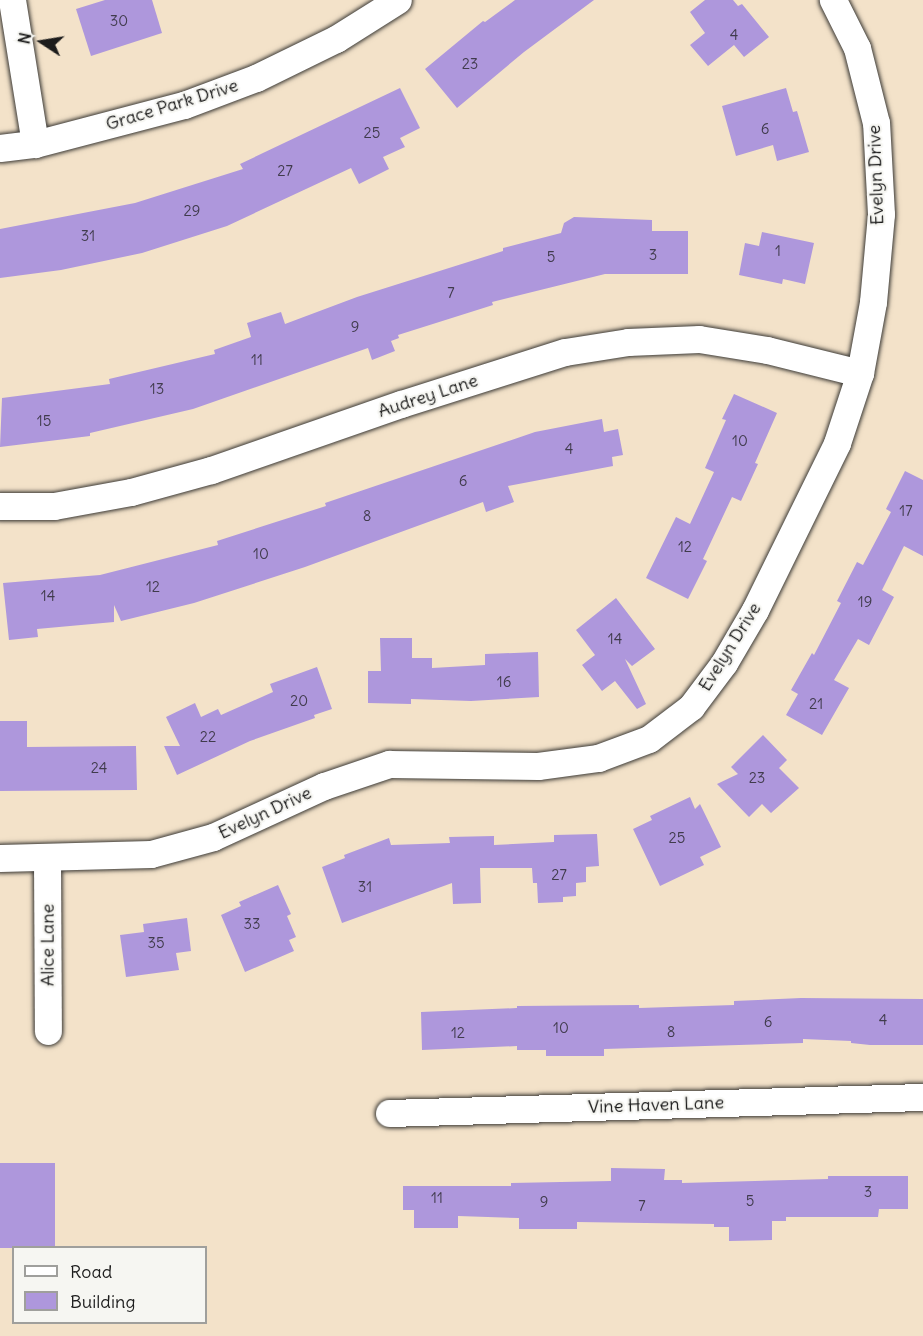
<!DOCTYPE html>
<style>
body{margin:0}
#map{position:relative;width:923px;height:1336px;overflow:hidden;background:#f3e2c9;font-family:Delius,sans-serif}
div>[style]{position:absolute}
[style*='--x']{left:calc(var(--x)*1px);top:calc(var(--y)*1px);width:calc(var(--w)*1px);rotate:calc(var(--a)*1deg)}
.building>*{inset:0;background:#ae97dc;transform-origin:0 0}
.roads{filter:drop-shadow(0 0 2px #3c3a36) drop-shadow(0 0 2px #3c3a36)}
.street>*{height:27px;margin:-13.5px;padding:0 13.5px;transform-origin:13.5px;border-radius:13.5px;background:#fff}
span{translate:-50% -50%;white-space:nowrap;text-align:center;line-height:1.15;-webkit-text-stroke:4.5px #f6f6f2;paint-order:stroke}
.number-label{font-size:15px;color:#403b4c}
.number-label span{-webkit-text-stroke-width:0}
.street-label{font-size:18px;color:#1c1c1c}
.legend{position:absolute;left:12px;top:1246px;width:195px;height:78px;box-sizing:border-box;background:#f6f6f2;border:2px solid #9f9f9c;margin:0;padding:8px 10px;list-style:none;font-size:18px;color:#1c1c1c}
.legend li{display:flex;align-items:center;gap:12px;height:30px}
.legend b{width:30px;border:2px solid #9f9f9c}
.north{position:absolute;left:12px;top:12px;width:60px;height:60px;-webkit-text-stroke:4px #f6f6f2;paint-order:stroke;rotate:282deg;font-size:16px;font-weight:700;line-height:24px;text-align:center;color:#1c1c1c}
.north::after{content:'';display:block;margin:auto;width:21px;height:27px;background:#1c1c1c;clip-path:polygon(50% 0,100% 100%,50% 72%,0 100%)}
</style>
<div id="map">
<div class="building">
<i style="clip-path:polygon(105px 0,152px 0,162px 33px,91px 56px,76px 9px)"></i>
<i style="clip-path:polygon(515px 0,594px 0,524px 52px,457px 108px,425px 69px,483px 21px,485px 22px)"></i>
<i style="clip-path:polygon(705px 0,733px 0,738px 6px,742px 4px,769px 37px,744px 57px,734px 45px,708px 66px,690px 45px,705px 33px,690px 12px)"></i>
<i style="clip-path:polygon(400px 88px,420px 128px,400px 138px,405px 147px,383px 157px,389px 169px,359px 184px,351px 168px,227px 226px,142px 253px,61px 270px,0 278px,0 229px,135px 203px,243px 169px,240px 164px)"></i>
<i style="clip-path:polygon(786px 88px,793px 112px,797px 111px,809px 152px,777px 161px,773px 145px,736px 156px,722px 106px)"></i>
<i style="clip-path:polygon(574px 217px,652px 220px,652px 231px,688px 231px,688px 274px,605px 274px,492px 302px,493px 305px,398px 335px,399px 338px,391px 341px,395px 351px,372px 360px,368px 348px,193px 409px,90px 433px,90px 436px,0 447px,2px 398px,110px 384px,109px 379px,215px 354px,214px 350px,251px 337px,247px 323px,281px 312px,285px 324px,357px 297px,503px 251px,503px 248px,561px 233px,564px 223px)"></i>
<i style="clip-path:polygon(762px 232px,814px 243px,805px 284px,783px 279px,782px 284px,739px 275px,745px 243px,759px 246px)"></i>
<i style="clip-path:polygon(734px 394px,777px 413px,755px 463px,758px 464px,741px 501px,732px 497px,703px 559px,707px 561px,688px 599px,646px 578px,676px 517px,690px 524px,714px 472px,705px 468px,726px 420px,722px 419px)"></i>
<i style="clip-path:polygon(602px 419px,604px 432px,618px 429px,623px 455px,612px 457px,613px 466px,508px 486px,514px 502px,486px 512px,483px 502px,305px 567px,194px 603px,121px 621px,114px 605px,114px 622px,37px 629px,38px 637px,9px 640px,3px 583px,100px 575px,218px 545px,217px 541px,326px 506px,325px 503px,535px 432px)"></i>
<i style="clip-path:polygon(905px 471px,923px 480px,923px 556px,904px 546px,882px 590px,894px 597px,869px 645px,858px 639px,834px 680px,849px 688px,822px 735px,786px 715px,798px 694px,791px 690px,812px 653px,814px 655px,841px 603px,837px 601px,857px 562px,863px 565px,891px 512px,886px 509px)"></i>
<i style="clip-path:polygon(616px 598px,655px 649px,632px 666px,625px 659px,646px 704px,637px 709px,615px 681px,602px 691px,582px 665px,595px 655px,576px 630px)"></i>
<i style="clip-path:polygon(380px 638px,412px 638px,412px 658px,432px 658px,432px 668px,485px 665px,485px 654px,538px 652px,539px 697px,471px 701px,411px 699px,411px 704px,368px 703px,368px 671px,381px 671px)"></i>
<i style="clip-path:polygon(317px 667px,332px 709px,314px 715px,315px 718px,250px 741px,177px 775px,164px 746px,180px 746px,166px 717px,195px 703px,201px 717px,218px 709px,221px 715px,273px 692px,270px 684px)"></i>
<i style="clip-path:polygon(0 721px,27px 721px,27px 747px,136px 746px,137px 790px,0 791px)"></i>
<i style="clip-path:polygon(763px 735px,787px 760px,779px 768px,799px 788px,771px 813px,762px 804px,749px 817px,717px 784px,738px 774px,731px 767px)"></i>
<i style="clip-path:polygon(690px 797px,695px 809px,700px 804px,721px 847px,700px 857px,704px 865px,660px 886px,633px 829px,652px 820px,650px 816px)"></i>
<i style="clip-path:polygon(597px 834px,599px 866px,586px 867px,586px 882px,576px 883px,576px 896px,563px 897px,563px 902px,538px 903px,537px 883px,533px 883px,532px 868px,480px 868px,481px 903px,453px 904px,452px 883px,342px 923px,322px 867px,345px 858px,344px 855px,389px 838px,391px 845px,450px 843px,449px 837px,494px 836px,494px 845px,554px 842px,554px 835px)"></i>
<i style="clip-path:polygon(278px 885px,291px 914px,287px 916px,296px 937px,289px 940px,294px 951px,245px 972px,221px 915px,241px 906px,239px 902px)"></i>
<i style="clip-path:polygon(187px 918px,191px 951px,176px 953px,179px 970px,126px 977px,120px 935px,144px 932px,143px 924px)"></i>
<i style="clip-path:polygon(801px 998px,923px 999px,923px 1045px,870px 1045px,851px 1043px,851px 1041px,803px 1039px,803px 1043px,604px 1049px,604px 1056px,546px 1056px,546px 1050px,517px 1050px,517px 1046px,422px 1050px,421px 1012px,517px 1008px,517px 1006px,639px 1005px,639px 1008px,734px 1005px,734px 1001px)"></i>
<i style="left:0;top:1163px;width:55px;height:85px"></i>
<i style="clip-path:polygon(611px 1168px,665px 1169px,664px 1180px,682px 1180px,682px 1183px,828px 1179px,828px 1176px,908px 1176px,908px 1209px,879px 1209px,878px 1217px,786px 1217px,786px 1221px,772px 1221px,772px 1240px,729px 1241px,729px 1227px,714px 1227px,714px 1224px,577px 1222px,577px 1229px,519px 1229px,519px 1218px,458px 1216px,458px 1228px,414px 1228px,414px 1210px,403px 1210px,403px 1186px,511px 1186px,511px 1183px,611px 1181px)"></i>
</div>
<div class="roads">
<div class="street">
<i style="--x:12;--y:0;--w:146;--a:80.9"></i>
<i style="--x:0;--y:148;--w:35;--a:-7"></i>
<i style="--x:35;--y:144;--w:154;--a:-14.7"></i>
<i style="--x:184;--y:105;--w:77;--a:-20.6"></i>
<i style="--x:256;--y:78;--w:89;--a:-26"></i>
<i style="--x:336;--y:39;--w:73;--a:-32.2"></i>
<i style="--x:0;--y:506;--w:54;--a:0"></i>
<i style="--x:54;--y:506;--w:78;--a:-10.3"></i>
<i style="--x:131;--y:492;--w:83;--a:-15.4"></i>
<i style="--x:211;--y:470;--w:201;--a:-19.2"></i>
<i style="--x:401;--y:404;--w:172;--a:-17.6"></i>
<i style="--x:565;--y:352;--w:64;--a:-9"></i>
<i style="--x:628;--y:342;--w:71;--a:-2.4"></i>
<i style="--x:699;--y:339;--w:69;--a:9.2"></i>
<i style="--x:767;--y:350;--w:96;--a:13.9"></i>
<i style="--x:0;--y:858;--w:151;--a:-1.5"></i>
<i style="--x:151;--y:854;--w:64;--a:-15.3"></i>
<i style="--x:213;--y:837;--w:122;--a:-24.7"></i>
<i style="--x:324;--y:786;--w:69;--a:-18.7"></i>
<i style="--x:389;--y:764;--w:149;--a:0.8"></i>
<i style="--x:538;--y:766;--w:61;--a:-7.6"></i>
<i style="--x:598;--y:758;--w:54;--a:-20.4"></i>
<i style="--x:649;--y:739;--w:53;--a:-37.3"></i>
<i style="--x:691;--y:707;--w:55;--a:-53.1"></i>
<i style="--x:724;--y:663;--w:61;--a:-59.7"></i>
<i style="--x:755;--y:610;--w:186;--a:-63.8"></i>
<i style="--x:837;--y:443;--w:74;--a:-71.8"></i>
<i style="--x:860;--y:373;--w:72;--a:-79.6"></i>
<i style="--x:873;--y:302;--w:88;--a:-84.8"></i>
<i style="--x:881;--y:214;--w:91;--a:-93.1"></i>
<i style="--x:876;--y:123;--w:77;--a:-104.2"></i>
<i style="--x:857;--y:48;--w:54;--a:-116.6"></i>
<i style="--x:47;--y:858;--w:173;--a:89.7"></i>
<i style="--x:389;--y:1113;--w:534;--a:-1.72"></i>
</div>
</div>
<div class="number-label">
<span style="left:119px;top:21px">30</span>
<span style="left:734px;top:35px">4</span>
<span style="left:470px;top:64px">23</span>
<span style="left:765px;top:129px">6</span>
<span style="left:372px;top:133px">25</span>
<span style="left:285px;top:171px">27</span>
<span style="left:192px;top:211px">29</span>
<span style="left:88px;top:236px">31</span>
<span style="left:778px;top:251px">1</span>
<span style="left:653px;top:255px">3</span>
<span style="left:551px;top:257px">5</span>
<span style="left:451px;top:293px">7</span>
<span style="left:355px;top:327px">9</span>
<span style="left:257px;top:360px">11</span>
<span style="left:157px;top:389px">13</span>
<span style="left:44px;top:421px">15</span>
<span style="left:740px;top:441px">10</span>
<span style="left:569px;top:449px">4</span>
<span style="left:463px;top:481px">6</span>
<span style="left:906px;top:511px">17</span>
<span style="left:367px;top:516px">8</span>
<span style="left:685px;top:547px">12</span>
<span style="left:261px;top:554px">10</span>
<span style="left:153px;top:587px">12</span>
<span style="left:48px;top:596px">14</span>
<span style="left:865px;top:602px">19</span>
<span style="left:615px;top:639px">14</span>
<span style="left:504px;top:682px">16</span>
<span style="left:299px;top:701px">20</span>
<span style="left:816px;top:704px">21</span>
<span style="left:208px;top:737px">22</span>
<span style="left:99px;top:768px">24</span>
<span style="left:757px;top:778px">23</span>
<span style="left:677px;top:838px">25</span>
<span style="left:559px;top:875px">27</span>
<span style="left:365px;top:887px">31</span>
<span style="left:252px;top:924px">33</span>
<span style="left:156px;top:943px">35</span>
<span style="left:883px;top:1020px">4</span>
<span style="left:768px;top:1022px">6</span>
<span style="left:561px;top:1028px">10</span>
<span style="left:671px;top:1032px">8</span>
<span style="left:458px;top:1033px">12</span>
<span style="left:868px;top:1192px">3</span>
<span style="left:437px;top:1198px">11</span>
<span style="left:750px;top:1201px">5</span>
<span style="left:544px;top:1202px">9</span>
<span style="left:642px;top:1206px">7</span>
</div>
<div class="street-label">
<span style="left:172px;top:105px;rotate:-17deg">Grace Park Drive</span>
<span style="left:876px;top:175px;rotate:-92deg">Evelyn Drive</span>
<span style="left:428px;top:396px;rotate:-18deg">Audrey Lane</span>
<span style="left:730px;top:647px;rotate:-58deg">Evelyn Drive</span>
<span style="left:265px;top:813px;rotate:-25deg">Evelyn Drive</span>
<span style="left:48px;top:945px;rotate:-90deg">Alice Lane</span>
<span style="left:656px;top:1105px;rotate:-2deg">Vine Haven Lane</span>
</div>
<ul class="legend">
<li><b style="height:8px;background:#fff"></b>Road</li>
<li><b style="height:16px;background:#ae97dc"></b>Building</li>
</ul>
<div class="north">N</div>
</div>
